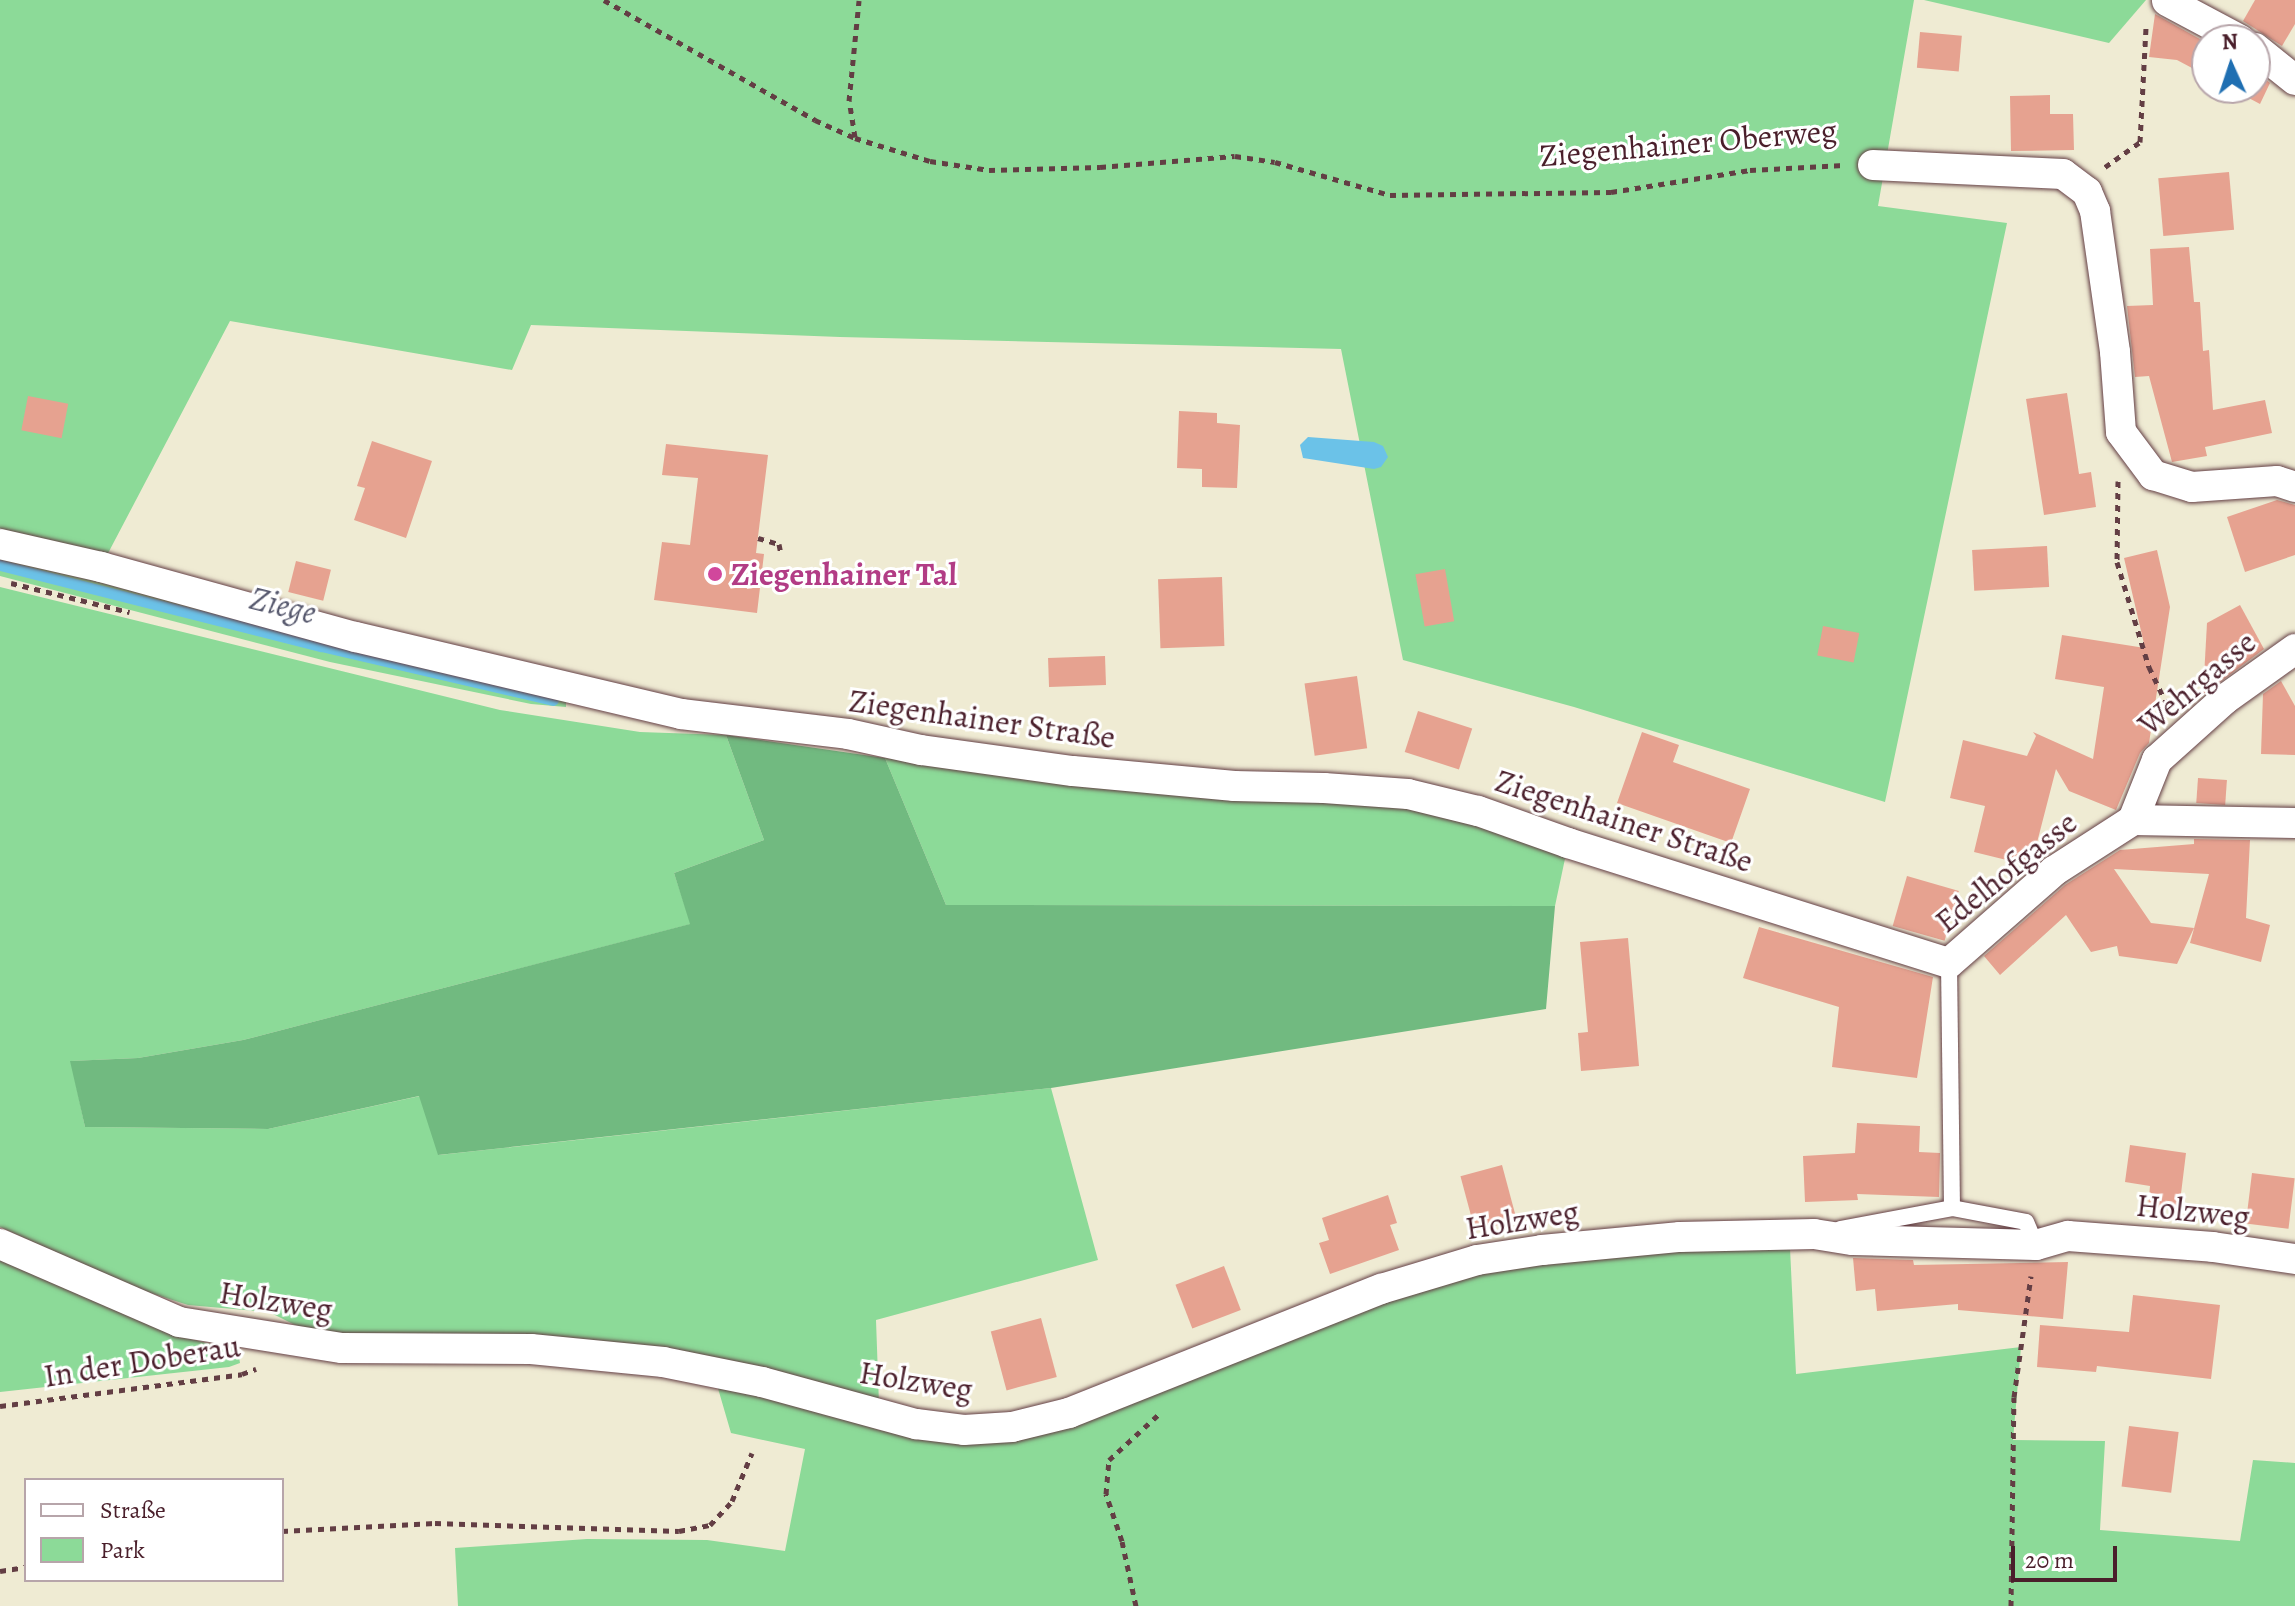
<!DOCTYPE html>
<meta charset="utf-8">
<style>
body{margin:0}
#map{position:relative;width:2295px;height:1606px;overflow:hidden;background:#efebd3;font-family:Alegreya,serif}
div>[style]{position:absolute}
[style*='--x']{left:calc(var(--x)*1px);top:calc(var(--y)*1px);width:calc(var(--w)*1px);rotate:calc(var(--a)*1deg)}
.green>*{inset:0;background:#8cda98}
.forest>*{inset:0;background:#71ba80}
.water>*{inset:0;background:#6bc2e8}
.stream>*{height:11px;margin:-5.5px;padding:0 5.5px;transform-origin:5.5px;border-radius:5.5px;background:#6bc2e8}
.building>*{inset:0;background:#e6a290;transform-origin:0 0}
.path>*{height:5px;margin-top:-2.5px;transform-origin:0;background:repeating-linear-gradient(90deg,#633e44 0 6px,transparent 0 12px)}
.roads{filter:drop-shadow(0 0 2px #633e44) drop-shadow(0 0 2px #633e44)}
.service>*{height:16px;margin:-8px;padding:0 8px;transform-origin:8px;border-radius:8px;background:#fff}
.minor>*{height:30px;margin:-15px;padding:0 15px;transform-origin:15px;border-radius:15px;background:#fff}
.dots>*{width:22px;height:22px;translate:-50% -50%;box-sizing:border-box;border:4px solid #fff;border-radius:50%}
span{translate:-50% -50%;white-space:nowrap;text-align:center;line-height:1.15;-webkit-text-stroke:6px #fff;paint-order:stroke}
.street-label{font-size:32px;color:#4a1f2b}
.hotel-label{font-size:32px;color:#b23c85;font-weight:700}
.left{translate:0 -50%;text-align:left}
.water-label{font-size:34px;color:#56586d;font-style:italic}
.legend{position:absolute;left:24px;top:1478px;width:260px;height:104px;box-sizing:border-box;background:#fff;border:2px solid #b7a5aa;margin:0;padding:10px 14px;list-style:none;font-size:24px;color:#4a1f2b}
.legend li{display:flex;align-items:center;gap:16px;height:40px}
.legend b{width:40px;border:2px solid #b7a5aa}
.north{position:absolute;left:2191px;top:24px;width:80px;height:80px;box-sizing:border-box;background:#fff;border:2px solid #b7a5aa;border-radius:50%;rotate:357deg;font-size:22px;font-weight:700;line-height:32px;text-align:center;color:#4a1f2b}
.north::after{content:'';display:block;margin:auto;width:28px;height:36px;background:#1f6fb2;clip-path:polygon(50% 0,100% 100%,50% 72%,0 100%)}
.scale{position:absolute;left:2011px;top:1546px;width:106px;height:36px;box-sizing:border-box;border:4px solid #4a1f2b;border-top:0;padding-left:10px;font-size:24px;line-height:28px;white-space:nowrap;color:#4a1f2b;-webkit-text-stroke:6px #fff;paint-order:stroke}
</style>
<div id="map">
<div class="green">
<i style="clip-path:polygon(0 0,1914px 0,1878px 206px,2007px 223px,1885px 802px,1574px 707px,1403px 660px,1341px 349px,840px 337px,531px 325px,512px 370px,230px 321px,105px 559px,0 535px)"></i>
<i style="clip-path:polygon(1924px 0,2146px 0,2109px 43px)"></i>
<i style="clip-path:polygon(0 552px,566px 697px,566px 707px,531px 704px,330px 662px,0 576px)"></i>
<i style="clip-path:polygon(0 587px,500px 710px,640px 732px,726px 735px,764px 840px,674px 873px,691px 924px,243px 1040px,138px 1058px,71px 1061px,85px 1127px,268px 1129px,420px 1096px,439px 1155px,1051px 1088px,1098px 1260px,876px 1320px,879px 1404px,303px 1329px,269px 1312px,188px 1305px,135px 1288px,0 1227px)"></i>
<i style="clip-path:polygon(885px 758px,1233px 799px,1322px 799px,1406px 807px,1475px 822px,1566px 854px,1555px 906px,946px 905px)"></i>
<i style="clip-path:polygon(1790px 1248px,1796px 1374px,2021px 1347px,2013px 1440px,2105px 1441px,2100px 1530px,2240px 1541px,2253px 1460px,2295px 1463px,2295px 1606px,458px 1606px,455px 1548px,587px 1539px,707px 1540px,785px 1551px,805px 1449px,731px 1433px,717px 1385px,814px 1407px,879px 1430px,945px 1441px,1422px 1287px,1538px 1259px,1660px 1249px)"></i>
<i style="clip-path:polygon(0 1259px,175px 1335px,238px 1351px,240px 1363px,229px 1367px,0 1392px)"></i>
</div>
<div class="forest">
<i style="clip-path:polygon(726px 735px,885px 758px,946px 905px,1555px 906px,1546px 1009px,1051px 1088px,438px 1155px,419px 1096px,268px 1129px,85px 1127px,70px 1061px,138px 1058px,243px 1040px,690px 924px,674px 873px,764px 840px)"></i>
</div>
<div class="water">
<i style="clip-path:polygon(1308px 437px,1374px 442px,1383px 446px,1388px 457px,1381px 467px,1374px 469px,1303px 458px,1300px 445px)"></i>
</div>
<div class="stream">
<i style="--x:0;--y:565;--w:331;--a:14.2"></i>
<i style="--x:321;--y:646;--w:238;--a:13.1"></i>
</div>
<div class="building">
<i style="clip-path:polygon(2255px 0,2295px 0,2295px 24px,2282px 46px,2243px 21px)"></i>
<i style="clip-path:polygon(2155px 14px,2207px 43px,2207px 76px,2177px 60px,2149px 57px)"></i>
<i style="left:1920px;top:32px;width:42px;height:36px;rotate:5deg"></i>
<i style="clip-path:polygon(2255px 71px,2270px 83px,2260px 104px,2230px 88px,2255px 88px)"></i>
<i style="clip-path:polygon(2050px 95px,2050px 114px,2073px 114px,2074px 150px,2011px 151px,2010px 96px)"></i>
<i style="left:2229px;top:172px;width:58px;height:71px;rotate:85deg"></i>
<i style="clip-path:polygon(2189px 247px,2194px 302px,2200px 302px,2203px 351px,2209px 350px,2213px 410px,2265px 400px,2272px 433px,2205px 447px,2207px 456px,2172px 462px,2149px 376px,2135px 377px,2127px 306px,2153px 305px,2150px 249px)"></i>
<i style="clip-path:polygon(2067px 393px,2079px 474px,2091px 472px,2096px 507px,2044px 515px,2026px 399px)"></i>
<i style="left:28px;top:396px;width:41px;height:35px;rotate:11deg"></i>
<i style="clip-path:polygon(1179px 411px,1217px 413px,1217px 423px,1240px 425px,1237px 488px,1202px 487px,1202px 469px,1177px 468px)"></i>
<i style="clip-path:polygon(372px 441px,432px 461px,406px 538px,354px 520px,365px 488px,357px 486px)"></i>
<i style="clip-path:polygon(666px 444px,768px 455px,756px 553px,764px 554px,757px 613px,654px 600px,662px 542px,690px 545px,698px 478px,662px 475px)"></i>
<i style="clip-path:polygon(2277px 500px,2295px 505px,2295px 555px,2245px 572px,2227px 517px)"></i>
<i style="left:2047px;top:546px;width:41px;height:75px;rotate:87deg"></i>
<i style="clip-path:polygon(2157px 550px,2170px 607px,2149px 743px,2140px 753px,2116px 810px,2069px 791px,2056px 769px,2031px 866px,1974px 852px,1985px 806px,1950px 798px,1963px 740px,2027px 756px,2036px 736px,2033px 732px,2093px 759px,2104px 687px,2055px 679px,2062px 635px,2145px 648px,2124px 558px)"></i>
<i style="left:296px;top:561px;width:36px;height:32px;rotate:14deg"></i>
<i style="left:1445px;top:569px;width:53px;height:30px;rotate:80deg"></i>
<i style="left:1222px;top:577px;width:69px;height:64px;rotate:88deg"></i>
<i style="clip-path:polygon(2240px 605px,2264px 649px,2203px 695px,2207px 623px)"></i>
<i style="left:1823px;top:626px;width:37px;height:30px;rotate:11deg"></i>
<i style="left:1105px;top:656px;width:29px;height:57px;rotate:88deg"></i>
<i style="left:1357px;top:676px;width:73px;height:53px;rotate:82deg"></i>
<i style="clip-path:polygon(2281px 681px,2295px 706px,2295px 755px,2261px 754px,2263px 694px)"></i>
<i style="left:1418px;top:711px;width:57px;height:43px;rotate:18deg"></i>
<i style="clip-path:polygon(1642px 732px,1679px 745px,1673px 762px,1750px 789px,1731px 843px,1617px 803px)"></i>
<i style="left:2198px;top:778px;width:29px;height:25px;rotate:4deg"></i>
<i style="clip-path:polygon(2194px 839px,2250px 840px,2246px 918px,2270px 925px,2261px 962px,2190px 943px,2209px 874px,2114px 869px,2151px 923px,2194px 928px,2177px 964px,2119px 956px,2117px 946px,2091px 952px,2066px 915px,2000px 975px,1984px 956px,2065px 885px,2120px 850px,2194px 844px)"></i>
<i style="left:1907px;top:876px;width:54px;height:52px;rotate:16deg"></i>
<i style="clip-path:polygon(1759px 927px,1933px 977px,1917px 1078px,1832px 1067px,1839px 1007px,1743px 978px)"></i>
<i style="clip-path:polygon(1628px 938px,1639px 1066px,1581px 1071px,1578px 1033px,1588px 1032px,1580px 942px)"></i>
<i style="clip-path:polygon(1857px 1123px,1920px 1126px,1919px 1152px,1940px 1153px,1939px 1197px,1857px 1194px,1858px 1200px,1805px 1202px,1803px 1156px,1855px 1153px)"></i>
<i style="clip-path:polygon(2130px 1145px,2186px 1153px,2179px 1210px,2148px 1207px,2150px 1186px,2125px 1182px)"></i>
<i style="left:1502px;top:1165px;width:57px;height:43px;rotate:75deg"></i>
<i style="left:2252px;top:1173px;width:43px;height:51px;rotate:7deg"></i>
<i style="clip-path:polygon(1388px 1195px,1397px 1223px,1390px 1225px,1399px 1250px,1330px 1274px,1319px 1243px,1329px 1240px,1322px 1218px)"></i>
<i style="clip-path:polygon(1853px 1258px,1913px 1260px,1914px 1265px,2068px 1262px,2063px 1319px,1958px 1310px,1958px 1304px,1877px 1311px,1875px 1289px,1856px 1291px)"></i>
<i style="left:1224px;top:1266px;width:47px;height:52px;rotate:69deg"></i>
<i style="clip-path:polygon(2133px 1295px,2220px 1305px,2211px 1379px,2097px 1366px,2096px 1372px,2037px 1367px,2040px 1325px,2129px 1332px)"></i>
<i style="left:1041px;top:1318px;width:61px;height:52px;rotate:75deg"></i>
<i style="left:2129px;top:1426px;width:50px;height:61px;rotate:7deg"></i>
</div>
<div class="path">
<i style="--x:604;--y:0;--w:243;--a:29.6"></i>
<i style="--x:815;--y:120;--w:44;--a:24.2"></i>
<i style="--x:855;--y:138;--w:78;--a:17"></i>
<i style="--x:930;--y:161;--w:60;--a:8.7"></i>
<i style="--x:989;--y:170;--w:111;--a:-1.5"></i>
<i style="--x:1100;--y:167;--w:135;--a:-4.7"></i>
<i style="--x:1235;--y:156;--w:40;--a:8.5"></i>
<i style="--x:1275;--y:162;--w:120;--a:16"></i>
<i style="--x:1390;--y:195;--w:221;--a:-0.8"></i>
<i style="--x:1611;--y:192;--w:141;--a:-9"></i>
<i style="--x:1750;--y:170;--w:94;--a:-3"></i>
<i style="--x:855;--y:137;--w:36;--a:-99"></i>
<i style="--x:849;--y:101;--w:101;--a:-84.3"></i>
<i style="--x:2105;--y:167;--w:43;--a:-35.5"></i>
<i style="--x:2140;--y:142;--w:116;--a:-87"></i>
<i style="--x:2118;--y:481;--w:81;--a:90.7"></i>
<i style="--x:2117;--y:562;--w:110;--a:73.1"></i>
<i style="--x:2149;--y:667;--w:47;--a:64.5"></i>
<i style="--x:758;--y:538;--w:22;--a:16"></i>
<i style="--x:779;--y:544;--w:10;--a:79"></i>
<i style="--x:11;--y:583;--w:122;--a:13.8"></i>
<i style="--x:0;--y:1406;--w:244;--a:-7.5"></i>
<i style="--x:242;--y:1374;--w:15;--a:-20"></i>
<i style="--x:282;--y:1531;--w:153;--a:-3"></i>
<i style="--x:435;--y:1523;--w:244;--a:1.9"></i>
<i style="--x:679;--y:1531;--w:32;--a:-11"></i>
<i style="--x:710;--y:1525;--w:33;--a:-47"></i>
<i style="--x:732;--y:1501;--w:52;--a:-67.4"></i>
<i style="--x:0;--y:1571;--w:26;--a:-9"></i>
<i style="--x:1136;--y:1606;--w:66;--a:-102.2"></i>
<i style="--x:1122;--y:1541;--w:50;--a:-108.8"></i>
<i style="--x:1106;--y:1494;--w:34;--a:-85"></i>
<i style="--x:1109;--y:1460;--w:67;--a:-42.6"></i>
<i style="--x:2011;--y:1606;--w:209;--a:-89.2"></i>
<i style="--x:2014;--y:1397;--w:122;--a:-82"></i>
</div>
<div class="roads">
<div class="service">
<i style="--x:1949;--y:963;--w:245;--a:89.3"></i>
<i style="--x:1840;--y:1229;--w:114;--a:-10.6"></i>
<i style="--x:1952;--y:1208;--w:75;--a:10.7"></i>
<i style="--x:2026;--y:1222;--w:25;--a:67"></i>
</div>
<div class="minor">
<i style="--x:2167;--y:1;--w:83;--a:28.1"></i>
<i style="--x:2255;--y:48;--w:51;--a:38.7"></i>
<i style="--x:1873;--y:165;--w:190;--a:2.7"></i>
<i style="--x:2063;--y:174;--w:30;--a:37"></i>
<i style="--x:2087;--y:192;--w:21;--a:67"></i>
<i style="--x:2095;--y:211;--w:142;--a:81.9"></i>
<i style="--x:2115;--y:352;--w:80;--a:85.7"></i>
<i style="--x:2121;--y:432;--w:54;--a:53.3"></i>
<i style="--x:2153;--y:475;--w:41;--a:17.1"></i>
<i style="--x:2192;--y:487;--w:85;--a:-4"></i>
<i style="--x:2277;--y:481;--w:19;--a:18"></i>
<i style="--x:0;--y:544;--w:104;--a:12.8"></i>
<i style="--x:101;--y:567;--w:264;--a:15.4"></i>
<i style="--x:356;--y:637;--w:334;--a:13.3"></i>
<i style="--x:681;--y:714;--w:168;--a:6.8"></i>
<i style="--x:848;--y:734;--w:75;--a:12.4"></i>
<i style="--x:921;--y:750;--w:153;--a:7.9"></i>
<i style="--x:1073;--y:771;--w:162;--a:5.3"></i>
<i style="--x:1234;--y:786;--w:90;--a:1.3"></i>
<i style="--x:1324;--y:788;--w:84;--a:4.1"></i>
<i style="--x:1408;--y:794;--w:72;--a:13.7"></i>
<i style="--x:1478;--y:811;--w:96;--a:19.6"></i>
<i style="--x:1568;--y:843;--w:399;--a:17.5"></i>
<i style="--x:1949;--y:963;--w:140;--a:-41.2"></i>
<i style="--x:2054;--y:871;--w:94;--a:-32.8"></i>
<i style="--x:2133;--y:820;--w:162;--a:1.1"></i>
<i style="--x:2133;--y:820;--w:65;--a:-68.2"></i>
<i style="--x:2157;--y:760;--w:91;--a:-41.9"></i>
<i style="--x:2225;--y:699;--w:86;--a:-35.5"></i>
<i style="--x:0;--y:1244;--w:195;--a:23.5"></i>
<i style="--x:179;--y:1322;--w:165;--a:9.1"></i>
<i style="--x:342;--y:1348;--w:189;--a:0.3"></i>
<i style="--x:531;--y:1349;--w:133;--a:5.6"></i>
<i style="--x:663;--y:1362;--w:101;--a:11.4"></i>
<i style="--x:762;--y:1382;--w:160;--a:15.3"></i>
<i style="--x:916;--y:1424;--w:48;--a:7.1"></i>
<i style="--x:964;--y:1430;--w:48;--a:-3.6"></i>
<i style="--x:1012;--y:1427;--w:59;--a:-13.8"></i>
<i style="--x:1069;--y:1413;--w:336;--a:-21.7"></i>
<i style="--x:1381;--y:1289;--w:100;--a:-16.8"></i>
<i style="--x:1477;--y:1260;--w:66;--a:-8.7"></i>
<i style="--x:1542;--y:1250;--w:139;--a:-5.4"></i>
<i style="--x:1680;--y:1237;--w:134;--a:-1.3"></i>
<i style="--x:1814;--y:1234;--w:39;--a:9"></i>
<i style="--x:1853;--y:1240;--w:183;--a:1.6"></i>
<i style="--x:2036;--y:1245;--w:33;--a:-16"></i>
<i style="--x:2068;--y:1236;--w:145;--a:4.3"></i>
<i style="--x:2213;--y:1247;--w:83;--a:8.3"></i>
</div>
</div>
<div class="dots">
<i style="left:715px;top:574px;background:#d1479c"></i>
</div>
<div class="street-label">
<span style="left:1688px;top:143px;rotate:-5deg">Ziegenhainer Oberweg</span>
<span style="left:2197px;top:683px;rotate:-40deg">Wehrgasse</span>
<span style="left:982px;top:719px;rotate:8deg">Ziegenhainer Straße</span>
<span style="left:1624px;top:821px;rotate:18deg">Ziegenhainer Straße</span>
<span style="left:2006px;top:872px;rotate:-39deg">Edelhofgasse</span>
<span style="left:2193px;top:1211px;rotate:6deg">Holzweg</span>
<span style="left:1522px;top:1220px;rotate:-9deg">Holzweg</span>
<span style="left:276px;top:1301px;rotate:9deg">Holzweg</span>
<span style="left:142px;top:1361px;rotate:-9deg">In der Doberau</span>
<span style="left:916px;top:1381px;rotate:9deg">Holzweg</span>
</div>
<div class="hotel-label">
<span class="left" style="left:731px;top:574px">Ziegenhainer Tal</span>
</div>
<div class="water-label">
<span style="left:283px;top:605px;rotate:14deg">Ziege</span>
</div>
<ul class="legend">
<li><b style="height:10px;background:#fff"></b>Straße</li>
<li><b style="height:22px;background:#8cda98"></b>Park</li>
</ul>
<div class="north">N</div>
<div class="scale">20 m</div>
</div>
